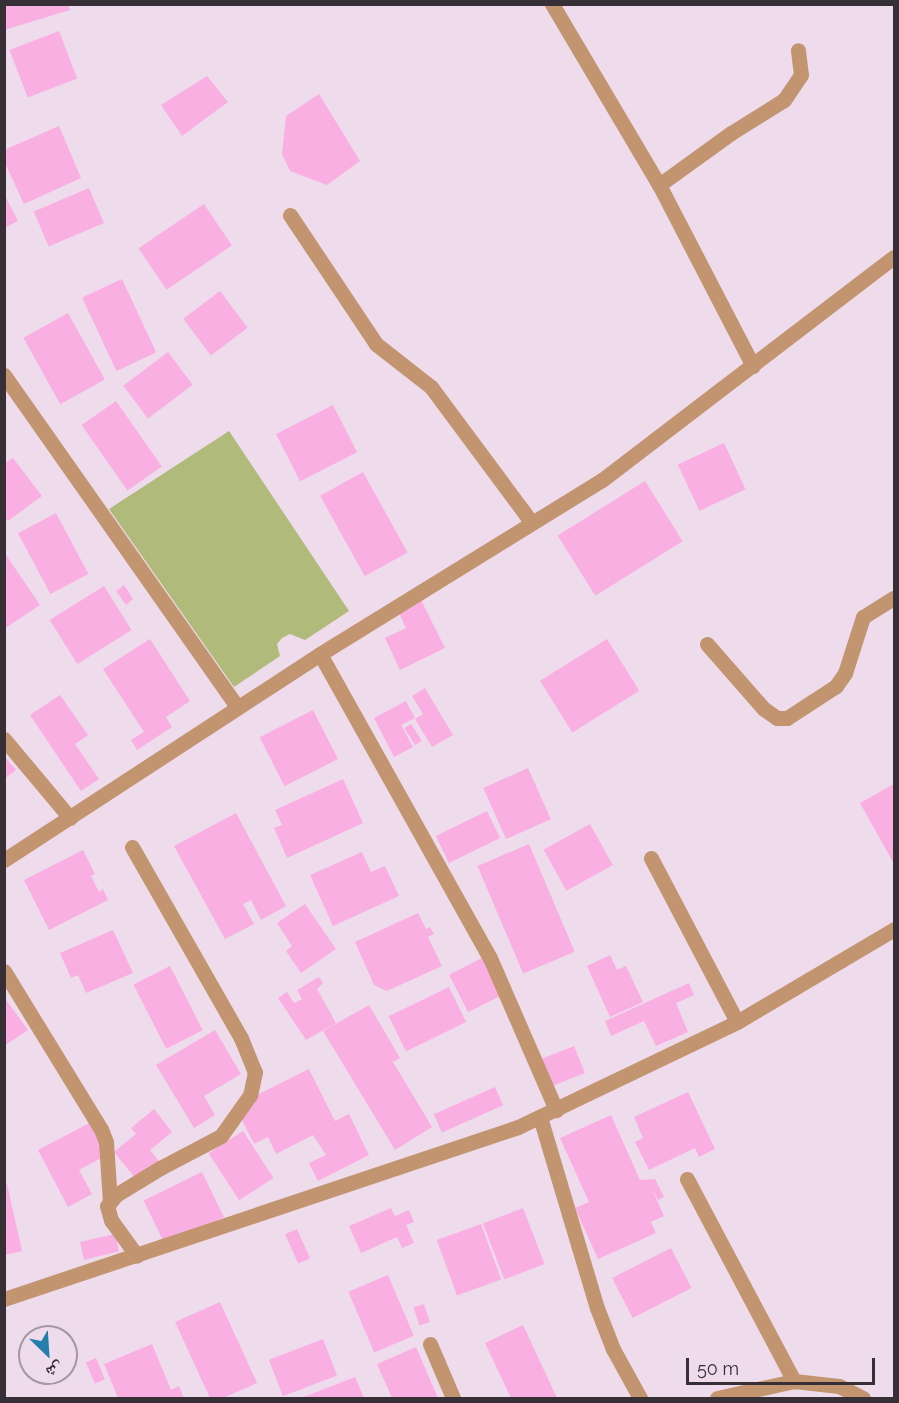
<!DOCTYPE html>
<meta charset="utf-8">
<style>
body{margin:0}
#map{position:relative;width:899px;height:1403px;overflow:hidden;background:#eedbec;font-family:Raleway,"Noto Naskh Arabic",sans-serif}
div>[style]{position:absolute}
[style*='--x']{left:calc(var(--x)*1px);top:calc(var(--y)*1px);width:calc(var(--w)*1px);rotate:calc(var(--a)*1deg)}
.green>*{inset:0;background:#b0ba7b}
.building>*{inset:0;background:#faafe3;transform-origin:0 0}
.street>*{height:15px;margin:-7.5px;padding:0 7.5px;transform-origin:7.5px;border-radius:7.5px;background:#c39470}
span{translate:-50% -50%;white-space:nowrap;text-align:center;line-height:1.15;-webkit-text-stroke:5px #eedbec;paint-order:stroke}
.frame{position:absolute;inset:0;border:6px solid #362f35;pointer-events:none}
.north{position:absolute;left:18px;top:1325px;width:60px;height:60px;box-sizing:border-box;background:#eedbec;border:2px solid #a496a3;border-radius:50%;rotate:155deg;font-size:16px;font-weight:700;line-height:24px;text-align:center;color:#362f35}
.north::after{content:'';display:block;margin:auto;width:21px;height:27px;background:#247fad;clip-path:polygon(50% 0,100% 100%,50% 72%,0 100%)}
.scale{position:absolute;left:686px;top:1358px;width:189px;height:27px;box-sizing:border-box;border:3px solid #362f35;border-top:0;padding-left:8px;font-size:18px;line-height:21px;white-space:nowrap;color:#362f35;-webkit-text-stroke:4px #eedbec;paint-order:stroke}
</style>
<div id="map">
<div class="green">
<i style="clip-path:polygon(229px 431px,349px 611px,305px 640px,290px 634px,282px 638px,277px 644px,280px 656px,234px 687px,109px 509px)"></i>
</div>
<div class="building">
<i style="clip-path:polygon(4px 4px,68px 4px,70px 10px,4px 30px)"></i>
<i style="left:59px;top:31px;width:51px;height:53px;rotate:69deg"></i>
<i style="clip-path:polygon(207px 76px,228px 102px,182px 136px,161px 105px)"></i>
<i style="clip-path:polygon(319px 94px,360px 161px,327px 185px,290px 171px,282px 154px,286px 116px)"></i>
<i style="clip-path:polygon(59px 126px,81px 178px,24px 204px,4px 161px,4px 150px)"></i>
<i style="left:89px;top:188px;width:38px;height:60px;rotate:67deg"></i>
<i style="clip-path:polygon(4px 194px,18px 221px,4px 228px)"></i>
<i style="left:204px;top:204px;width:50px;height:79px;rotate:56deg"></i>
<i style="left:122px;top:279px;width:81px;height:44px;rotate:65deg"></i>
<i style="left:220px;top:291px;width:46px;height:46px;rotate:53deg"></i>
<i style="left:68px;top:313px;width:76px;height:51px;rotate:61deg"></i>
<i style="left:168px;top:352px;width:41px;height:56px;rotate:53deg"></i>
<i style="left:116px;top:401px;width:80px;height:42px;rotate:55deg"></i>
<i style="left:333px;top:405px;width:53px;height:64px;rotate:63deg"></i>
<i style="left:724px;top:443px;width:51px;height:51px;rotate:65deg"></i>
<i style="clip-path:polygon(13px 458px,42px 496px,8px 521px,4px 516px,4px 464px)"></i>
<i style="left:363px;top:472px;width:92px;height:49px;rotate:61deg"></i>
<i style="left:645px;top:481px;width:71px;height:103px;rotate:58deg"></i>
<i style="left:56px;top:513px;width:69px;height:43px;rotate:62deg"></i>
<i style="clip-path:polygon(4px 552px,40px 605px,4px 629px)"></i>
<i style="clip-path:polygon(124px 585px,133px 599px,126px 605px,116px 591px)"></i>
<i style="left:104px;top:586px;width:52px;height:64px;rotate:58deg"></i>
<i style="clip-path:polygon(421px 600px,445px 648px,400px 670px,385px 638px,406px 628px,398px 611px)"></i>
<i style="clip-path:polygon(150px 639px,190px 701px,166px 717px,172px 727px,137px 750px,131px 740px,144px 732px,103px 669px)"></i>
<i style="left:607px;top:639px;width:61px;height:79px;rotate:58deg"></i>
<i style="clip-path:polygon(425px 688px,453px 735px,432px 747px,415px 719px,423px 714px,412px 696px)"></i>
<i style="clip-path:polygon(60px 695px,88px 735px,75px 744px,99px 779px,81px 791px,30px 715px)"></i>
<i style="clip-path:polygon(406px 701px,415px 718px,401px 725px,413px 747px,394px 757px,374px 718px)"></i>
<i style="left:313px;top:710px;width:55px;height:60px;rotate:63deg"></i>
<i style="left:411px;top:724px;width:20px;height:8px;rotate:57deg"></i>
<i style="clip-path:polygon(4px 756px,16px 770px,4px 779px)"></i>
<i style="left:528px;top:768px;width:56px;height:49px;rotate:66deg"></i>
<i style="clip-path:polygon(343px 779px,363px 823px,287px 858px,274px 828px,282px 825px,275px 810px)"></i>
<i style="clip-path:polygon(894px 784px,894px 864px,860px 803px)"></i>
<i style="left:487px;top:811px;width:30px;height:57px;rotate:64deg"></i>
<i style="clip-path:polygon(236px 813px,286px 906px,261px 920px,251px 900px,243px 904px,254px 924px,225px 939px,174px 846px)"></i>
<i style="left:590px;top:824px;width:47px;height:53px;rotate:61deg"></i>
<i style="left:529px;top:844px;width:117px;height:56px;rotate:67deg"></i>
<i style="clip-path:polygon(83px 850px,95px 874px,91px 876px,99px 892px,103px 889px,108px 900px,49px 930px,24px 880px)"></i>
<i style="clip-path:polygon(362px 852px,371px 872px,385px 866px,399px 896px,333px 926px,310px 875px)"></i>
<i style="clip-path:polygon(305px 904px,336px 949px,301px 973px,286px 951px,292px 946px,277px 923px)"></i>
<i style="clip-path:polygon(418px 913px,426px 929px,430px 927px,434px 934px,428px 937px,442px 966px,387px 991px,374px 985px,355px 942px)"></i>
<i style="clip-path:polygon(113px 930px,133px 973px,86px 993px,78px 975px,71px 978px,60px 953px)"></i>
<i style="clip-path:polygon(610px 955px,617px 970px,626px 966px,643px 1002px,610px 1017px,587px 966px)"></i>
<i style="left:482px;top:958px;width:42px;height:37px;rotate:63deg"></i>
<i style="left:170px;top:966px;width:72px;height:41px;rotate:63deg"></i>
<i style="clip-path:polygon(319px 977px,323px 983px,317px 989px,336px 1023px,306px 1040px,278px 998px,287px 992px,294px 1003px,302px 999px,297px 990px)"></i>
<i style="clip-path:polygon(689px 983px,694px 995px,676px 1003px,688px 1032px,656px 1046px,644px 1021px,611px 1036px,605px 1021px)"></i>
<i style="left:449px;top:987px;width:39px;height:67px;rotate:64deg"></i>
<i style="clip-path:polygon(4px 997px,28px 1030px,4px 1046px)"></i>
<i style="clip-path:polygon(369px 1005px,400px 1058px,393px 1062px,432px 1127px,395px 1150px,323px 1031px)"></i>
<i style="clip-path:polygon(215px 1030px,241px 1074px,204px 1096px,215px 1115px,194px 1128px,156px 1065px)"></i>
<i style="left:574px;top:1046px;width:29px;height:35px;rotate:68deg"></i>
<i style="clip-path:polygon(309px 1069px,335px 1121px,349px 1114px,369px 1155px,318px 1181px,309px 1163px,326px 1155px,313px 1135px,276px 1154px,268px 1137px,254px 1144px,235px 1106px)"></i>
<i style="left:495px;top:1087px;width:20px;height:67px;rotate:66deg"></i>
<i style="clip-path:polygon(688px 1092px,715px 1149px,699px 1157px,695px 1148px,649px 1170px,635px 1142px,643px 1138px,634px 1117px)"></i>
<i style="clip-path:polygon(154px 1109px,172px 1132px,150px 1150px,159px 1161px,136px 1179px,114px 1152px,136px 1134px,131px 1128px)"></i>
<i style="clip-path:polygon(611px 1115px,640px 1180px,655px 1179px,664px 1197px,658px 1200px,651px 1187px,664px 1216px,651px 1222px,656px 1233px,598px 1259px,575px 1208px,589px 1202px,560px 1138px)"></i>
<i style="clip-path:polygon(97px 1119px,107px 1139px,98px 1144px,105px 1156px,79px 1170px,92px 1194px,68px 1207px,38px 1150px)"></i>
<i style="left:243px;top:1131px;width:56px;height:41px;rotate:57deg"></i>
<i style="left:202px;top:1172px;width:50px;height:65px;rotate:64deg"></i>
<i style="clip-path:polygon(7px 1184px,22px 1251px,4px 1255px,4px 1185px)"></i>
<i style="clip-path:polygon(391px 1208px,395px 1216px,409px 1210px,414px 1222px,406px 1225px,414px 1243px,402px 1248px,397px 1237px,361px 1253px,349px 1226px)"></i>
<i style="left:523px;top:1208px;width:60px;height:43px;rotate:69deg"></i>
<i style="left:481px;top:1224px;width:59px;height:47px;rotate:70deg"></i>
<i style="left:297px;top:1229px;width:32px;height:13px;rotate:66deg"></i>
<i style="left:115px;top:1234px;width:18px;height:36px;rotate:77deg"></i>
<i style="left:671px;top:1248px;width:45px;height:66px;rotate:63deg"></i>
<i style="left:388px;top:1275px;width:66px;height:43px;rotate:67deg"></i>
<i style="clip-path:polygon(220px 1302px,257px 1383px,223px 1398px,210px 1398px,175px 1322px)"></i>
<i style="left:424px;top:1304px;width:19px;height:11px;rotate:72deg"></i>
<i style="clip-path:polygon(523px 1325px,557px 1398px,511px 1398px,485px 1343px)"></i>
<i style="left:323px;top:1339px;width:39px;height:58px;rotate:69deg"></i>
<i style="clip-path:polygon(152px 1344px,171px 1390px,179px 1386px,184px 1398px,118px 1398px,104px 1364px)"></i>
<i style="clip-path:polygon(416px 1347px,438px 1398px,392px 1398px,377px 1364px)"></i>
<i style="left:96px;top:1358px;width:23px;height:11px;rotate:67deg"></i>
<i style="clip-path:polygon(355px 1377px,364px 1398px,301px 1398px)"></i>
</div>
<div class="street">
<i style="--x:552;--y:4;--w:210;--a:59.4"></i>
<i style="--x:290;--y:215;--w:155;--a:56.3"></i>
<i style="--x:376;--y:344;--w:70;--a:38"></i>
<i style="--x:431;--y:387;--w:169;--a:53.4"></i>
<i style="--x:753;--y:366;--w:204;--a:-117.4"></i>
<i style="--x:659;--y:185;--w:89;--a:-35.8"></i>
<i style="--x:731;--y:133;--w:62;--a:-31.9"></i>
<i style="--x:784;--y:100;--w:30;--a:-56"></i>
<i style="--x:801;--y:75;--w:25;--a:-97"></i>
<i style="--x:4;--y:375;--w:405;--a:54.9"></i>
<i style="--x:707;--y:644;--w:86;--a:48.8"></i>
<i style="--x:764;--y:709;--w:16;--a:35"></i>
<i style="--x:777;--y:718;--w:10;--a:0"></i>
<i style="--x:787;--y:718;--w:59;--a:-33.1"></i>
<i style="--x:836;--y:686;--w:16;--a:-55"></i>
<i style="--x:845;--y:673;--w:59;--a:-72.2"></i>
<i style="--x:863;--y:617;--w:36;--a:-32"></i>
<i style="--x:320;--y:654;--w:348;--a:60.8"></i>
<i style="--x:490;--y:958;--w:166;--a:66.5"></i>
<i style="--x:4;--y:739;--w:103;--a:50.1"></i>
<i style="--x:132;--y:847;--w:220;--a:60.3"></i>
<i style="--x:241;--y:1038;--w:37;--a:68"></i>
<i style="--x:255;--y:1072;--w:24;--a:102"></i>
<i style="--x:250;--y:1095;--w:50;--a:125.3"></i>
<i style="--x:221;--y:1136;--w:69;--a:152.3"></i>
<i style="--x:160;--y:1168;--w:52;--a:148.5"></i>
<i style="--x:116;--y:1195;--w:14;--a:129"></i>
<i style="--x:107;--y:1206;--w:15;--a:74"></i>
<i style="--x:111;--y:1220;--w:44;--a:54.2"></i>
<i style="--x:651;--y:858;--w:185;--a:62.3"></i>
<i style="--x:4;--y:860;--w:377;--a:-33.1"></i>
<i style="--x:320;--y:654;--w:331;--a:-31.7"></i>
<i style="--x:602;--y:480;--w:367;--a:-37.4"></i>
<i style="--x:4;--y:971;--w:185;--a:58.5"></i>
<i style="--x:101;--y:1129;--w:14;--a:69"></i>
<i style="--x:106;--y:1142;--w:60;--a:86.2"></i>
<i style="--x:540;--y:1117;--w:199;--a:73.4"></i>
<i style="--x:597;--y:1308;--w:44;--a:68.7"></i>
<i style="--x:613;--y:1349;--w:56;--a:61.1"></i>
<i style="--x:687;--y:1179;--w:229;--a:62.1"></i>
<i style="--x:4;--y:1299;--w:542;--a:-18.5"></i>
<i style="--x:518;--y:1127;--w:243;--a:-25.6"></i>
<i style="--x:737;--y:1022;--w:182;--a:-30.6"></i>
<i style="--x:430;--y:1344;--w:59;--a:66.9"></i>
<i style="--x:717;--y:1398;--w:79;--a:-12.4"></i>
<i style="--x:794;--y:1381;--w:45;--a:6.3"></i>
<i style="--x:839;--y:1386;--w:27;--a:27"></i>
</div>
<div class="frame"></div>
<div class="north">ش</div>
<div class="scale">50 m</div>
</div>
